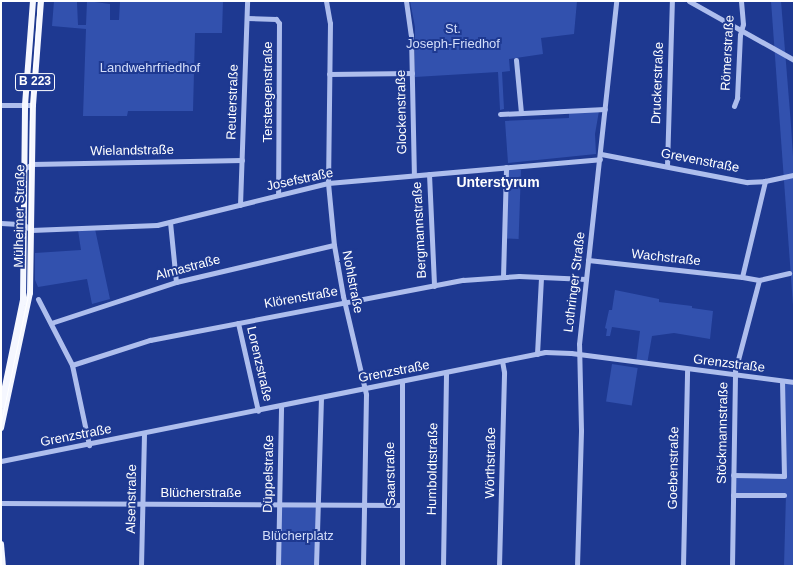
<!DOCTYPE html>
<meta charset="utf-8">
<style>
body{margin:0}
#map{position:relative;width:795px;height:567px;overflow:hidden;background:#1e3991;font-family:Arial,sans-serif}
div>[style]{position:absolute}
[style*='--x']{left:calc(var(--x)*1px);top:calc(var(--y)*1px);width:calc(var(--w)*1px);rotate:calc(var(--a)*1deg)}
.green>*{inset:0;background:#3251ae;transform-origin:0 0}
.minor>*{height:5px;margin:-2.5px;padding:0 2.5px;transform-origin:2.5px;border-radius:2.5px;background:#aebeed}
.major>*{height:6px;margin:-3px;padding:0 3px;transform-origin:3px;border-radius:3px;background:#f5f7ff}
.tram>*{height:1px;margin:-0.5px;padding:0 0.5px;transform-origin:0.5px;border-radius:0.5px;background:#fff}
span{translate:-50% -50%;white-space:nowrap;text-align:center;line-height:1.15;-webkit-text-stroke:4px #1e3991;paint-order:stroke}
.shield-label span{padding:1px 3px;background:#1e3991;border:1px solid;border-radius:3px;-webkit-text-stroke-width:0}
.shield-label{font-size:12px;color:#fff;font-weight:700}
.park-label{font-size:13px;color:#d4defa}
.street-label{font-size:13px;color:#fff}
.neighbourhood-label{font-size:14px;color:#fff;font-weight:700}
.frame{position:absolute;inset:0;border:2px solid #fff;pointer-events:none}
</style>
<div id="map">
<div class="green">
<i style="clip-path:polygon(54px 1px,77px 2px,78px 25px,86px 25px,87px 1px,110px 4px,110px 20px,119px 20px,120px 1px,223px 1px,222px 33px,195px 33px,193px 111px,128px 111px,127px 116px,83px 116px,86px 29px,52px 26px)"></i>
<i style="clip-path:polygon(410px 1px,577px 1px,574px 34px,541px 38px,543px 54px,509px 59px,510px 71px,502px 72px,504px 109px,500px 110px,498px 72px,415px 77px,415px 27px)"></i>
<i style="clip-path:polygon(771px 1px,781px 1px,791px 125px,794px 172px,794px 319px)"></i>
<i style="clip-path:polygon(599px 111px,595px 134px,596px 154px,508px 163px,505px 121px,569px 118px,569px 112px)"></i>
<i style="left:521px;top:170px;width:69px;height:13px;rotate:92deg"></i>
<i style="clip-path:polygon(95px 229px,110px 299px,92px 304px,87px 279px,38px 287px,35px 280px,35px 253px,81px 250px,78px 230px)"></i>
<i style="clip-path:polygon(615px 290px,659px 299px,659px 302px,692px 306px,692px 308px,713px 311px,710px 339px,674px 333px,652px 336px,647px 364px,636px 363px,640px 331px,612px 327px,610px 336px,606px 336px,607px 329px,605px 328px,609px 310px,612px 310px)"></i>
<i style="left:612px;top:364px;width:26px;height:38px;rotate:9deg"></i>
<i style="clip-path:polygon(782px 381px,794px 382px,794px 566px,784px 566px,786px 494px,735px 494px,733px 475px,784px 476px)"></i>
<i style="left:280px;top:505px;width:39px;height:61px"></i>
</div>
<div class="minor">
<i style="--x:326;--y:1;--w:22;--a:80"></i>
<i style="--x:330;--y:23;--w:160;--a:90.7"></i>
<i style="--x:328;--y:183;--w:62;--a:84.5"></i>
<i style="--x:334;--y:245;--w:52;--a:80"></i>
<i style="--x:343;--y:296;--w:101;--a:76.8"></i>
<i style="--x:366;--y:394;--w:172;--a:91"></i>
<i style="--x:406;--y:1;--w:34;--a:82"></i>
<i style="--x:411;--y:35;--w:140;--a:88.8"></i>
<i style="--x:689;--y:1;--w:120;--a:29.3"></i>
<i style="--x:247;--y:18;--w:29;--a:2"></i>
<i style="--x:276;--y:19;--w:5;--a:53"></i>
<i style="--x:279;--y:23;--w:172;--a:90.3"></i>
<i style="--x:516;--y:60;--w:53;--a:84.6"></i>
<i style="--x:329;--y:74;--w:83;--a:-0.7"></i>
<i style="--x:1;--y:105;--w:32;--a:0"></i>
<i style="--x:734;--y:106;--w:9;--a:-69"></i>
<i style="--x:737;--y:98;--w:63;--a:-87.3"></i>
<i style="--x:740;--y:35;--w:11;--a:-75"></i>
<i style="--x:743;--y:24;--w:23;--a:-95"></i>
<i style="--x:500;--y:114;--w:105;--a:-2.7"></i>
<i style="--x:601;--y:154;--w:149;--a:10.9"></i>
<i style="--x:747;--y:182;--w:18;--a:-3"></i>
<i style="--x:765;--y:181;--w:30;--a:-12"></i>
<i style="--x:667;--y:166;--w:165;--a:-88.3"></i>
<i style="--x:24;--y:169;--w:9;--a:-32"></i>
<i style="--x:32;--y:164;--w:210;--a:-1.1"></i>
<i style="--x:429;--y:174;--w:112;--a:87.4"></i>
<i style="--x:240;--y:205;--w:204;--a:-88"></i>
<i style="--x:170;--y:222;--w:60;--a:84.3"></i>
<i style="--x:1;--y:223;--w:22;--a:3"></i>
<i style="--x:23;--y:224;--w:10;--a:37"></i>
<i style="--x:31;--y:230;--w:126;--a:-2.3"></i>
<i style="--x:157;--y:225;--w:176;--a:-13.8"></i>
<i style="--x:328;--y:183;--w:273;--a:-5"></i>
<i style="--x:588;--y:260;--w:155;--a:6.3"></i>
<i style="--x:503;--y:277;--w:110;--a:-88.4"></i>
<i style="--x:759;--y:280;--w:31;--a:-13"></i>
<i style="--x:38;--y:299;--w:74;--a:62.7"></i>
<i style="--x:72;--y:365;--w:82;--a:78"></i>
<i style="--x:51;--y:323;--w:132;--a:-18.2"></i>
<i style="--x:176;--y:282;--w:162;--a:-13.2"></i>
<i style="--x:238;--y:323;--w:90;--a:77.2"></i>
<i style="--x:537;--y:354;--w:77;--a:-87"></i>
<i style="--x:72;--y:365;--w:82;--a:-17.8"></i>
<i style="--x:150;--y:340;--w:319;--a:-10.9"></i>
<i style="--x:463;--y:280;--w:56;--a:-4.1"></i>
<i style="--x:519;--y:276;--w:67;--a:2.6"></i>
<i style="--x:1;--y:461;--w:555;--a:-11.33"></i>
<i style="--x:545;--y:352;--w:26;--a:2"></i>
<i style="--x:571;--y:353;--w:225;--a:7.4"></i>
<i style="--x:733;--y:475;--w:51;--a:1.1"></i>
<i style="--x:784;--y:476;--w:95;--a:-91.2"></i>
<i style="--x:733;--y:495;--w:51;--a:0"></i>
<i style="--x:1;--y:503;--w:399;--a:0.3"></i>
<i style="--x:141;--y:566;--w:133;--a:-88.7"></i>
<i style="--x:278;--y:566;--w:160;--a:-88.9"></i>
<i style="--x:316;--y:566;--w:168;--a:-88.3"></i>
<i style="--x:402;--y:566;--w:184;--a:-90"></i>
<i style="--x:443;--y:566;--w:193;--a:-89.1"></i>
<i style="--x:499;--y:566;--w:194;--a:-88.5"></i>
<i style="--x:504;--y:372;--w:11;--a:-100"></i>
<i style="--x:577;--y:566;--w:136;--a:-88.3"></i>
<i style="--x:581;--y:430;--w:86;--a:-91.3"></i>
<i style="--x:579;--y:344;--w:345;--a:-83.8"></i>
<i style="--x:683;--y:566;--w:196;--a:-88.8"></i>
<i style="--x:732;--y:566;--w:195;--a:-89.1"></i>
<i style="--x:735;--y:371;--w:94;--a:-75.2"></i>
<i style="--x:759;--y:280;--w:17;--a:-170"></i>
<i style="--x:742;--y:277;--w:99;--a:-76.5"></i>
</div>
<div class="major">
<i style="--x:1;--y:406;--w:108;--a:-78.3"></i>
<i style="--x:23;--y:300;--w:195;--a:-89.4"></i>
<i style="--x:25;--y:105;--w:104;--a:-85.6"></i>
<i style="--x:1;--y:428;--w:138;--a:-77.9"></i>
<i style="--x:30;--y:293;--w:188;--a:-89.1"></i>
<i style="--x:33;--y:105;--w:104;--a:-85.6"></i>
<i style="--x:1;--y:544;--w:22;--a:85"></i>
</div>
<div class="tram">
<i style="--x:1;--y:422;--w:135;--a:-78"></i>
<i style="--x:29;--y:290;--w:170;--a:-89.7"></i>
<i style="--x:30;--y:120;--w:119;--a:-86.2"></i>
</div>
<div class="shield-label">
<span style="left:35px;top:82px">B 223</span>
</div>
<div class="park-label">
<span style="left:453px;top:37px">St.<br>Joseph-Friedhof</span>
<span style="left:150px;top:68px">Landwehrfriedhof</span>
<span style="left:298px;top:536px">Blücherplatz</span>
</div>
<div class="street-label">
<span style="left:728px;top:53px;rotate:-87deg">Römerstraße</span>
<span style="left:658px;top:83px;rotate:-88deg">Druckerstraße</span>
<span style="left:268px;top:92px;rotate:-90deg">Tersteegenstraße</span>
<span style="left:233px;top:102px;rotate:-88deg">Reuterstraße</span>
<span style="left:402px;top:112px;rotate:-91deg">Glockenstraße</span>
<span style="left:132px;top:151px;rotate:-1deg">Wielandstraße</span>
<span style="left:700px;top:161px;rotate:11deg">Grevenstraße</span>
<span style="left:300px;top:180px;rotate:-12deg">Josefstraße</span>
<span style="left:20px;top:216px;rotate:-89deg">Mülheimer Straße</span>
<span style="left:420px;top:230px;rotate:-93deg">Bergmannstraße</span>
<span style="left:666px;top:258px;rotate:6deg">Wachstraße</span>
<span style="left:188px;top:268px;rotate:-15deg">Almastraße</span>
<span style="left:352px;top:282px;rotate:79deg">Nohlstraße</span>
<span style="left:575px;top:282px;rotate:-83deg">Lothringer Straße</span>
<span style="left:301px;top:298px;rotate:-10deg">Klörenstraße</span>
<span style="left:259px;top:364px;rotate:77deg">Lorenzstraße</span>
<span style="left:729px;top:364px;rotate:7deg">Grenzstraße</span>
<span style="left:394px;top:372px;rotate:-11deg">Grenzstraße</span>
<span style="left:723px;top:433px;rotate:-89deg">Stöckmannstraße</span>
<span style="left:76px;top:436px;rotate:-11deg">Grenzstraße</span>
<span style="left:491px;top:463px;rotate:-89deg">Wörthstraße</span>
<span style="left:674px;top:468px;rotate:-89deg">Goebenstraße</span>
<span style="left:433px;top:469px;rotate:-89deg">Humboldtstraße</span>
<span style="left:269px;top:474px;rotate:-89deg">Düppelstraße</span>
<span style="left:391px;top:474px;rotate:-91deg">Saarstraße</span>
<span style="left:201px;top:493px">Blücherstraße</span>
<span style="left:132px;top:499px;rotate:-89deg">Alsenstraße</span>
</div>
<div class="neighbourhood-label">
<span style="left:498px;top:182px">Unterstyrum</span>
</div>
<div class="frame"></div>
</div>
